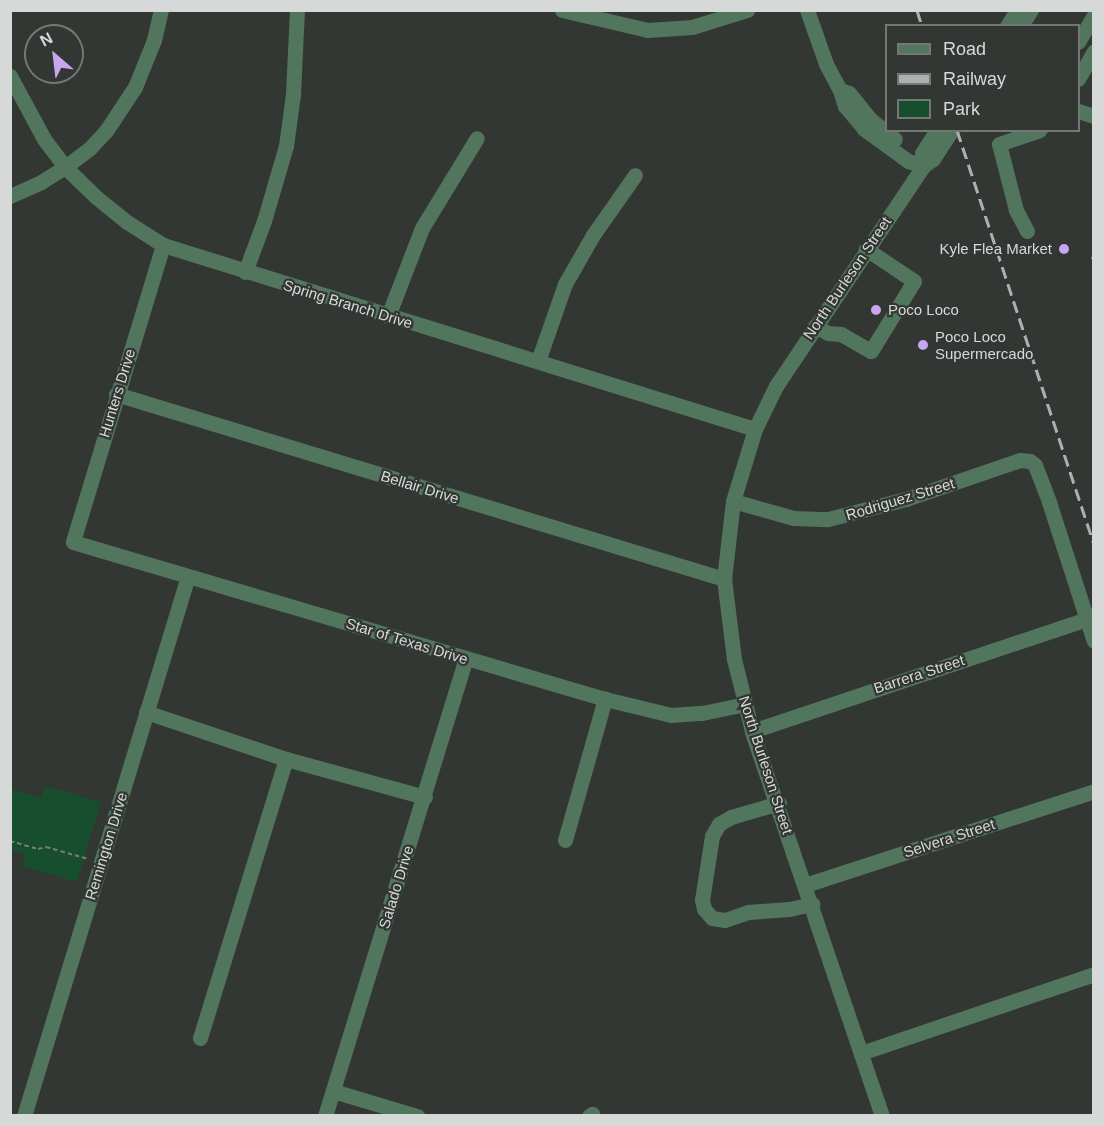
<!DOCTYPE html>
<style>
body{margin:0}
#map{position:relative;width:1104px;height:1126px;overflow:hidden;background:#333734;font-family:Helvetica,sans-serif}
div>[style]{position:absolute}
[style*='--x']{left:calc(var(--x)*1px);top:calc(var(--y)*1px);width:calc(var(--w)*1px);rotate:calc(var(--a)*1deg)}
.green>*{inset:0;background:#164e2e}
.path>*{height:2px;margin-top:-1px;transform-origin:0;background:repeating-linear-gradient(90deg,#787c79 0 4.5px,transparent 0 7.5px)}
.minor>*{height:15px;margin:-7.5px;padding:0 7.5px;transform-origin:7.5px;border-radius:7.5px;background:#52755d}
.rail>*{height:3px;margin-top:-1.5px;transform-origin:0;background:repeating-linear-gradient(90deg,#adb0ae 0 12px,transparent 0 18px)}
.dots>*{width:16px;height:16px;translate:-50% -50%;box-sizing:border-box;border:3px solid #333734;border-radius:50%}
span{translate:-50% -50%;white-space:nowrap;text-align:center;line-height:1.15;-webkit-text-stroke:4.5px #333734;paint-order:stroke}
.poi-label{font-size:15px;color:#d6d9d7}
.right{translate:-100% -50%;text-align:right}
.left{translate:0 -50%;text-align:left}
.street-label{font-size:15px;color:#d6d9d7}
.frame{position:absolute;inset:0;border:12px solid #d6d9d7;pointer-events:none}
.legend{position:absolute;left:885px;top:24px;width:195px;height:108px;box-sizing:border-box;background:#333734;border:2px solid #747875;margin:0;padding:8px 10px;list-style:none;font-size:18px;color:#d6d9d7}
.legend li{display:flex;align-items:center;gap:12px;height:30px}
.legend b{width:30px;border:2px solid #747875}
.north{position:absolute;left:24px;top:24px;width:60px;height:60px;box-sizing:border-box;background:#333734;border:2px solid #747875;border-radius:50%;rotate:332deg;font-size:16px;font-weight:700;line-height:24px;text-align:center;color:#d6d9d7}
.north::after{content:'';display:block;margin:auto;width:21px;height:27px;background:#c7a6ef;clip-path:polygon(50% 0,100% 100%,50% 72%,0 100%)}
</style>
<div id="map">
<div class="green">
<i style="clip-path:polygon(45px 786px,101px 802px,77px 882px,22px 866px,25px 854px,11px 850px,11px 789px,41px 798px)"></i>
</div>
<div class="path">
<i style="--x:1091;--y:258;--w:3;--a:-18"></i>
<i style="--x:10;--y:841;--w:29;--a:16"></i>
<i style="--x:38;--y:849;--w:8;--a:-14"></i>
<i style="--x:46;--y:847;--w:44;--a:15.9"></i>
</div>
<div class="minor">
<i style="--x:562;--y:10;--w:88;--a:13.1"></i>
<i style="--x:648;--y:30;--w:44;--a:-3.9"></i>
<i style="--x:692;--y:27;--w:58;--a:-17.2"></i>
<i style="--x:807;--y:10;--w:57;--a:70.6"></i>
<i style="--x:826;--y:64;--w:30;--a:62"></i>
<i style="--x:840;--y:90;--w:17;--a:73"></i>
<i style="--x:845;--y:106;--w:30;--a:50"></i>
<i style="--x:864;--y:129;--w:54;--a:36"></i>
<i style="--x:908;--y:161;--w:16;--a:18"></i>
<i style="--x:1007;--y:26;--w:19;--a:-58"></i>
<i style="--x:1021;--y:26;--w:19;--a:-58"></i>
<i style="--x:1078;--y:42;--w:31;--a:-59"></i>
<i style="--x:10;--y:76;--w:72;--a:61.6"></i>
<i style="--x:44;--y:139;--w:35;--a:53"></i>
<i style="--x:65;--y:167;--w:43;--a:44.1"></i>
<i style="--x:96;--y:197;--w:40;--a:39"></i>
<i style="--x:127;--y:222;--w:43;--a:32.6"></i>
<i style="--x:163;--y:245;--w:620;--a:17.27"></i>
<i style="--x:1078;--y:79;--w:32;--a:-60"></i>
<i style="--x:840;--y:90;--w:9;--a:18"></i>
<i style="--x:849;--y:93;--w:33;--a:51"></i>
<i style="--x:870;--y:119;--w:32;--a:39"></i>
<i style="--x:1078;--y:111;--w:17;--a:17"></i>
<i style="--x:923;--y:166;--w:13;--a:-94"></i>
<i style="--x:922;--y:153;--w:27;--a:-57"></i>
<i style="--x:10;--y:196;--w:34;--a:-24"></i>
<i style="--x:41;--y:182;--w:28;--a:-32"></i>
<i style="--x:65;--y:167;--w:31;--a:-37"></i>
<i style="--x:90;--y:148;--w:23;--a:-47"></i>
<i style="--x:106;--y:131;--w:53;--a:-56.6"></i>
<i style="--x:135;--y:87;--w:51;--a:-68"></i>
<i style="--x:154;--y:40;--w:31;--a:-77"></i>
<i style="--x:1027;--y:231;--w:24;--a:-118"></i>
<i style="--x:1016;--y:210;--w:68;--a:-104.4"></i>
<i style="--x:999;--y:144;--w:43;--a:-18.9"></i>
<i style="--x:163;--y:245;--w:310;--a:106.9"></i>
<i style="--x:73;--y:542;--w:555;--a:16.44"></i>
<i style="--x:605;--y:699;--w:68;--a:13.6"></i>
<i style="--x:671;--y:715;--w:31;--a:-4"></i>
<i style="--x:702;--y:713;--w:44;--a:-11.8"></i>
<i style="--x:245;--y:272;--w:54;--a:-69.6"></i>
<i style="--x:264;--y:221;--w:78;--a:-73.7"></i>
<i style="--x:286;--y:146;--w:52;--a:-82.3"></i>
<i style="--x:293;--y:94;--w:84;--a:-87.3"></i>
<i style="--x:388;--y:316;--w:94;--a:-68.9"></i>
<i style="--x:422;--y:228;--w:105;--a:-58.6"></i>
<i style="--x:815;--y:326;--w:15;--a:28"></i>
<i style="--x:828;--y:333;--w:13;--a:4"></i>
<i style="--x:841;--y:334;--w:34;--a:30"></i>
<i style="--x:871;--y:351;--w:82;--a:-58.4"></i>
<i style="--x:914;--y:281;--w:58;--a:-146.3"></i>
<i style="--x:538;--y:361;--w:82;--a:-70.7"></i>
<i style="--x:565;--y:284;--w:56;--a:-60.3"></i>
<i style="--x:593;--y:235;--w:73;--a:-55"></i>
<i style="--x:116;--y:394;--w:636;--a:16.92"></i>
<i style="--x:733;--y:501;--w:63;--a:15.6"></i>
<i style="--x:794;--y:518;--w:34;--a:2"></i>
<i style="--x:828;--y:519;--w:81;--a:-14.4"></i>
<i style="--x:906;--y:499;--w:120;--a:-18.9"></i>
<i style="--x:1020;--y:460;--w:10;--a:6"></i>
<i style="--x:1030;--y:461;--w:6;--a:39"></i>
<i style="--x:1035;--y:465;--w:40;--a:69"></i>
<i style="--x:1049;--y:502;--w:146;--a:72.1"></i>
<i style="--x:146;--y:712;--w:148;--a:18.6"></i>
<i style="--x:286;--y:759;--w:144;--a:15.3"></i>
<i style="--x:752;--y:731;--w:352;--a:-18.5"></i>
<i style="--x:779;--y:803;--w:50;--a:163.7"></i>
<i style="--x:731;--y:817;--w:14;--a:150"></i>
<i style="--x:719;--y:824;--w:14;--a:120"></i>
<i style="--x:712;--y:836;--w:65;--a:98.9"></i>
<i style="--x:702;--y:900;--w:9;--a:77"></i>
<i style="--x:704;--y:909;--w:12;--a:48"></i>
<i style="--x:712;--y:918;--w:13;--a:9"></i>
<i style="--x:725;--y:920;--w:24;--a:-19"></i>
<i style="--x:748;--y:912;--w:41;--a:-4.2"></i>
<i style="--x:789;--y:909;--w:24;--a:-12"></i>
<i style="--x:565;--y:840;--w:147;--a:-74.2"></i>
<i style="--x:805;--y:885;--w:304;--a:-18"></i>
<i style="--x:200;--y:1038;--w:292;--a:-72.9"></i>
<i style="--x:861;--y:1053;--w:246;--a:-18.7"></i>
<i style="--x:333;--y:1091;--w:88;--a:16.6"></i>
<i style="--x:24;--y:1116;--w:564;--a:-73.11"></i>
<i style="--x:325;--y:1116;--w:478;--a:-72.9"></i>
<i style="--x:589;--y:1116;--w:4;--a:-34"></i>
<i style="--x:882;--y:1116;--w:406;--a:-108.7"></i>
<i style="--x:752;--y:731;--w:74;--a:-104"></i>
<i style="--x:734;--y:659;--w:81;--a:-97.1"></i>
<i style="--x:724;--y:579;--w:79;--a:-83.4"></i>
<i style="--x:733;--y:501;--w:75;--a:-73"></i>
<i style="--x:755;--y:429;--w:48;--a:-64"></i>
<i style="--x:776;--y:386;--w:265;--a:-56.2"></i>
<i style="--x:923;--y:166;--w:12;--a:-35"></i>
<i style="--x:933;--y:159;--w:35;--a:-57"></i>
</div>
<div class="rail">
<i style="--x:917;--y:10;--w:17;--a:73"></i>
<i style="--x:957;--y:130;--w:437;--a:71.7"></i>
</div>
<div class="dots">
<i style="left:1064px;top:249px;background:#c7a6ef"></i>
<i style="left:876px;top:310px;background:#c7a6ef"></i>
<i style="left:923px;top:345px;background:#c7a6ef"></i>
</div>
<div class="poi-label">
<span class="right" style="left:1052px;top:249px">Kyle Flea Market</span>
<span class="left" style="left:888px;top:310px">Poco Loco</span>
<span class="left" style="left:935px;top:345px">Poco Loco<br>Supermercado</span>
</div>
<div class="street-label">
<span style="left:847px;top:278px;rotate:-56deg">North Burleson Street</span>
<span style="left:348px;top:304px;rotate:17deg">Spring Branch Drive</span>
<span style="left:117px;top:393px;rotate:-73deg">Hunters Drive</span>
<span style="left:420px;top:487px;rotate:17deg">Bellair Drive</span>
<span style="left:900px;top:499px;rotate:-17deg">Rodriguez Street</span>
<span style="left:407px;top:641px;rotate:17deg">Star of Texas Drive</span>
<span style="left:919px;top:674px;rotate:-18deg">Barrera Street</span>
<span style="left:766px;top:765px;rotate:72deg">North Burleson Street</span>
<span style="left:949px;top:838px;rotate:-18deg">Selvera Street</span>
<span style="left:106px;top:846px;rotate:-73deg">Remington Drive</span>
<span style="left:396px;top:887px;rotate:-73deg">Salado Drive</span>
</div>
<div class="frame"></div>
<ul class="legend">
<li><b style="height:8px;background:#52755d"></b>Road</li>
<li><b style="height:8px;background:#adb0ae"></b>Railway</li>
<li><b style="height:16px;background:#164e2e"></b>Park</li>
</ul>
<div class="north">N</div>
</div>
